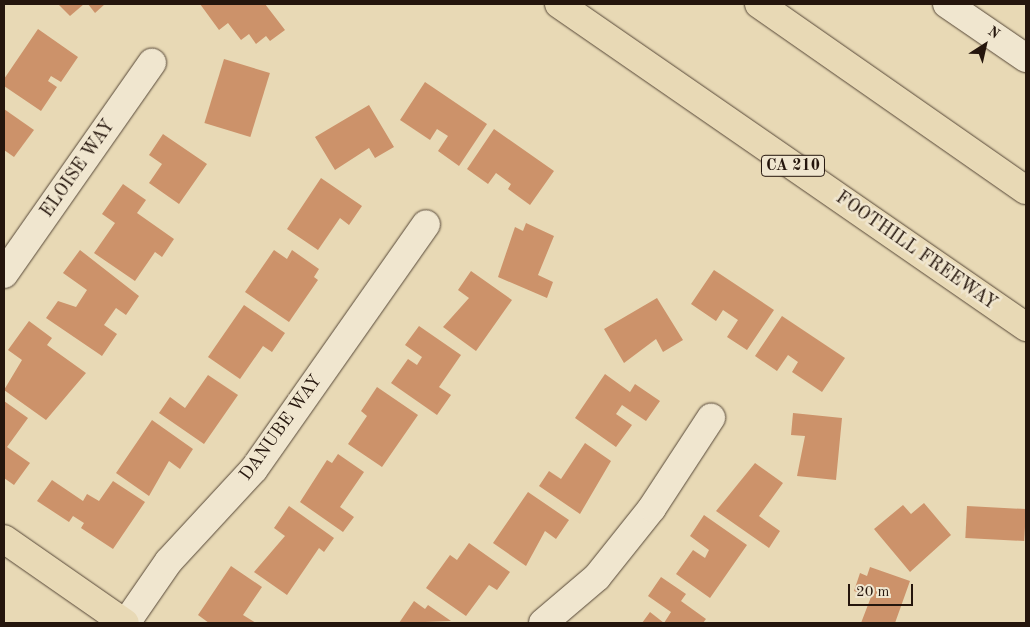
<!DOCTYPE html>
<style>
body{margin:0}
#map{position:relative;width:1030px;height:627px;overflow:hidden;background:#e8d9b5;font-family:"Old Standard TT",serif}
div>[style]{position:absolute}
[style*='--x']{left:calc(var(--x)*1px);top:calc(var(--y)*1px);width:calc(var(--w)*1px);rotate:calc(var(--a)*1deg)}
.building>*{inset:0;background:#cc926a;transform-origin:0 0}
.roads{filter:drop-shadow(0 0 1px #564737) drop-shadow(0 0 1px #564737)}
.minor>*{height:28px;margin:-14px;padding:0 14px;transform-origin:14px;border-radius:14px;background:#f0e6cf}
.major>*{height:28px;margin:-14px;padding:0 14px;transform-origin:14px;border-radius:14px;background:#e8d9b5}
.highway>*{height:28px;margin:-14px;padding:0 14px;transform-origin:14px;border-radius:14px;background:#e8d9b5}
span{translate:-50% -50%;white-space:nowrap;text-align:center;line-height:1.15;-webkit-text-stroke:5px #f0e6cf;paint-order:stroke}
.shield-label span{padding:1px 4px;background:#f0e6cf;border:1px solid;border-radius:4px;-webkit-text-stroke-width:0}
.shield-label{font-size:16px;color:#25160d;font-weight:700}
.street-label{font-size:18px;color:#25160d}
.frame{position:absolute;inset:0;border:5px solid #25160d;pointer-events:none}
.north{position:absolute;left:960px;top:20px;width:50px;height:50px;-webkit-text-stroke:4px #f0e6cf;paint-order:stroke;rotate:35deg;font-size:14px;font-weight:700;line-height:20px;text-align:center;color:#25160d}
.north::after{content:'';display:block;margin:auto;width:18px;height:22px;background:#25160d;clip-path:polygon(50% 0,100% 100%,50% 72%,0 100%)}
.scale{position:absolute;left:848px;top:584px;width:65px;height:22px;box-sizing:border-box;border:2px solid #25160d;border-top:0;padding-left:6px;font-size:15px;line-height:18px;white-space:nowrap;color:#25160d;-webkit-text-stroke:4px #f0e6cf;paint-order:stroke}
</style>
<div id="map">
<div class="building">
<i style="clip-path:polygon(58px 4px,84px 4px,70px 16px)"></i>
<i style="clip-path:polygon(88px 4px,105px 4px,95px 13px)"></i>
<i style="clip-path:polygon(200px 4px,265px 4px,285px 30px,270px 41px,266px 36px,256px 44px,249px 34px,241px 40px,228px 23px,219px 30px)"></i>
<i style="clip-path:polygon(38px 29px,78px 57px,61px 82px,51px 76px,48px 81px,57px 87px,41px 111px,4px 86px,4px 79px)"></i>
<i style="left:224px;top:59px;width:48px;height:67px;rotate:17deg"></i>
<i style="clip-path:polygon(425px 82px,487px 124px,459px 166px,438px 151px,448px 136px,437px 129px,430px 140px,400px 120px)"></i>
<i style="clip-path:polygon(369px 105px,394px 147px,375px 158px,369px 148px,335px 170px,315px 137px)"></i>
<i style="clip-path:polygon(4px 109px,34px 130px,14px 157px,4px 150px)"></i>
<i style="clip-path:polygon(494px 129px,554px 171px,530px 205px,508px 189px,511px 184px,496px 173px,488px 184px,467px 169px)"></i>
<i style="clip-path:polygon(163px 134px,207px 164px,179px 204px,149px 183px,162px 164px,149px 155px)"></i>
<i style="clip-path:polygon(321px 178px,362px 206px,349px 225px,340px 218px,318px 250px,287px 229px)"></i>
<i style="clip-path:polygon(123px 184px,146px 200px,137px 213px,174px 239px,162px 257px,155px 252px,135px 281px,94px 253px,115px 223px,102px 214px)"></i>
<i style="clip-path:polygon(526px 223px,554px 236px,538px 275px,553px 282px,547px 298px,498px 277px,515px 227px,523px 231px)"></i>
<i style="clip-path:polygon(80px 250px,139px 296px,126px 315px,116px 308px,104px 325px,117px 334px,102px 356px,46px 318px,58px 301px,76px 307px,87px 290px,63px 273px)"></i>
<i style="clip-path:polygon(274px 250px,287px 259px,292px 250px,319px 269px,314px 277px,318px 280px,289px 322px,245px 292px)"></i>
<i style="clip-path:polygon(714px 270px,774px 310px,747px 350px,727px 337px,738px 320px,723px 310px,716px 321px,691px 304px)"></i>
<i style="clip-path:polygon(471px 271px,512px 300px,476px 351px,443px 327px,469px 298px,458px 290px)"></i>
<i style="clip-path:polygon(657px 298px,683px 340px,663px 352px,656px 339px,624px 363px,604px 329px)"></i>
<i style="clip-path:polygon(244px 305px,285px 333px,272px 352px,263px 346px,240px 379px,208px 357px)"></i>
<i style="clip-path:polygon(782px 316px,845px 358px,822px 392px,792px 372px,798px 362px,788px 355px,777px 371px,755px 356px)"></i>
<i style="clip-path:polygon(29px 321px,52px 338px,47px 345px,86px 373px,46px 420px,4px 390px,22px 360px,8px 350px)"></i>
<i style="clip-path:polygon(419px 326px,461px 355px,439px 387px,451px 395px,437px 415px,391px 383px,408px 359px,417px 365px,422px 357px,405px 345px)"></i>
<i style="clip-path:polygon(605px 374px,630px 392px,635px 384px,660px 401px,646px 421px,622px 405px,616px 414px,632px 425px,616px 447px,575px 418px)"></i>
<i style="clip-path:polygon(208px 375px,238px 395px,204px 444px,159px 413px,170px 397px,185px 408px)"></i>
<i style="clip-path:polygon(377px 387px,418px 415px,382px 467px,348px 444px,367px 416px,361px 411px)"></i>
<i style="clip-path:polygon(4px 401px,28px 418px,7px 447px,30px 463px,14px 485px,4px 478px)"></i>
<i style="clip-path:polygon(793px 413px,842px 418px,836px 480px,797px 476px,805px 436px,791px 435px)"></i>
<i style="clip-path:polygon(152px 420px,193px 449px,180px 469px,169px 461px,149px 496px,116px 473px)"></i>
<i style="clip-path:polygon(585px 443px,611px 461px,580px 514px,539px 486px,549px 471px,561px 479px)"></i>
<i style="clip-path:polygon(338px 454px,364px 472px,340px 507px,354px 517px,343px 532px,300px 502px,327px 460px,332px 463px)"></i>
<i style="clip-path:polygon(755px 463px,783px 483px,759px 516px,780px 531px,769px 548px,716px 511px)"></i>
<i style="clip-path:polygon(52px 480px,83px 501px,87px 494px,99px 501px,113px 481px,145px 502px,113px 549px,81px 528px,84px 523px,73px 516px,69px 522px,37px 501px)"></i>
<i style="clip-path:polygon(528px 492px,569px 520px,556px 539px,545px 531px,526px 566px,493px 543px)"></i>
<i style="clip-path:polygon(924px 503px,951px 535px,910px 572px,874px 529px,903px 505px,911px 514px)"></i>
<i style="clip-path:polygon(289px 506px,334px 538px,324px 552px,319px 548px,287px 595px,254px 572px,285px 536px,274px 528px)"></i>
<i style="left:967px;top:506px;width:59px;height:32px;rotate:3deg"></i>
<i style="clip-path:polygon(704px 515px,747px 545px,710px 598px,676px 574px,693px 550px,705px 558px,709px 550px,690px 536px)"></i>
<i style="clip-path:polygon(469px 543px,510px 572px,497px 590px,489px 585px,466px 616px,426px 588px,450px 555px,457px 560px)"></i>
<i style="clip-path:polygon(231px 566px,262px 587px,243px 615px,256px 623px,209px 623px,198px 615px)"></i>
<i style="clip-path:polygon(870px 567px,910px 581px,895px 623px,861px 623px,871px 597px,854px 591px,860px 573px,867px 576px)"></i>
<i style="clip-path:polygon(661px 577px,686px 594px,681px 601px,706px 619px,703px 623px,642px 623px,650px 612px,664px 623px,671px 612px,648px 596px)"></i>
<i style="clip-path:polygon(414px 601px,425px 609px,428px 605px,451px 621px,399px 623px)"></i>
</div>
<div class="roads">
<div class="minor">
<i style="--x:947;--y:4;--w:96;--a:34.4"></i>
<i style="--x:4;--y:274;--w:258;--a:-55"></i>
<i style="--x:126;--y:623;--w:75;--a:-55.3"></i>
<i style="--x:169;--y:561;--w:125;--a:-47.3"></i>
<i style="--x:254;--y:469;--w:299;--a:-54.9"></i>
<i style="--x:543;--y:623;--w:71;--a:-40.4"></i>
<i style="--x:597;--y:577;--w:88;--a:-51.4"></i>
<i style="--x:652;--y:508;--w:108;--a:-56.8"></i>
</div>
<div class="major">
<i style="--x:4;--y:539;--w:147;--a:34.8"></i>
</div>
<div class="highway">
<i style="--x:559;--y:4;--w:568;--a:34.67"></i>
<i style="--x:759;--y:4;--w:325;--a:34.9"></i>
</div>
</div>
<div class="shield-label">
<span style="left:793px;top:166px">CA 210</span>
</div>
<div class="street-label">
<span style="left:78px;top:169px;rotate:-55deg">ELOISE WAY</span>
<span style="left:916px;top:251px;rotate:35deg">FOOTHILL FREEWAY</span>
<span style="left:281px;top:428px;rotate:-54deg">DANUBE WAY</span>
</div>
<div class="frame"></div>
<div class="north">N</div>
<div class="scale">20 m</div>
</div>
